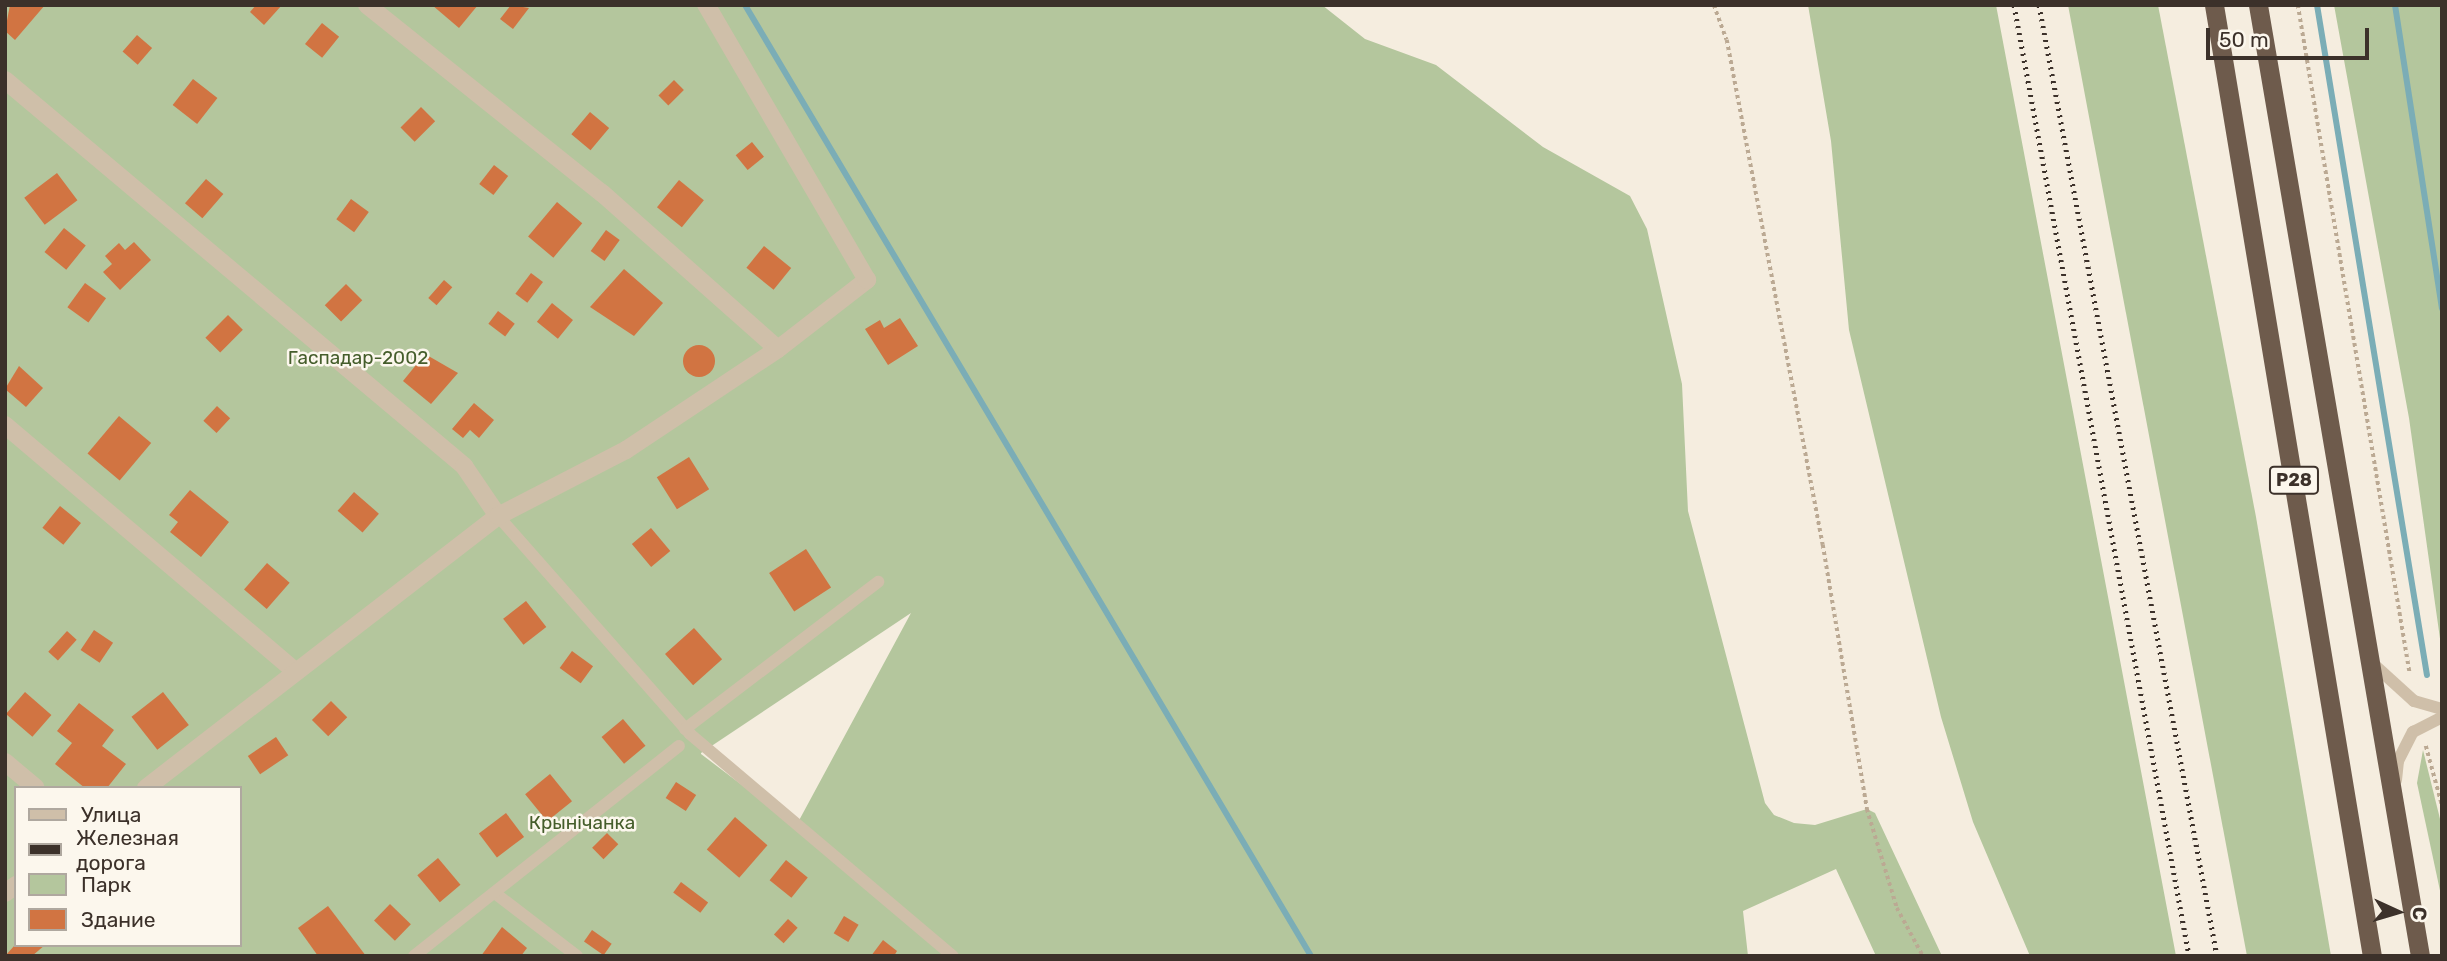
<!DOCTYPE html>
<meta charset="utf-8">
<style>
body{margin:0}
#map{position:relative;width:2447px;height:961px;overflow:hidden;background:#f5eddf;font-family:Rubik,sans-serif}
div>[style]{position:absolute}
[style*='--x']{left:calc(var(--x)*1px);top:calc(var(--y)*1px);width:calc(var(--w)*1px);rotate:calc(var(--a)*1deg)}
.green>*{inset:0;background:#b4c69d}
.stream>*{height:6px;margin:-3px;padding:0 3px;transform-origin:3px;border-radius:3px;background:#7badb6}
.building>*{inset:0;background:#d17442;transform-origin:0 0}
.round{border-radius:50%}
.path>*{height:3.5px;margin-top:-1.75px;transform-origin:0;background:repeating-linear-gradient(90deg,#bba993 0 3.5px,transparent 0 7px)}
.service>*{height:12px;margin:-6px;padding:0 6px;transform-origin:6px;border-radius:6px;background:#cfbfa9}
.minor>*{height:18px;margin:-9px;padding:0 9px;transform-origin:9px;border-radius:9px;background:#cfbfa9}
.trunk>*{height:19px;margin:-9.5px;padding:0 9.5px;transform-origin:9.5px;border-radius:9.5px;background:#6e5b4c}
.rail>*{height:5px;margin-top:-2.5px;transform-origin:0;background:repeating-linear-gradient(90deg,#3c312a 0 2px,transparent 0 7px)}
span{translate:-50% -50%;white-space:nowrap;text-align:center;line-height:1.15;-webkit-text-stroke:5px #fcf7ed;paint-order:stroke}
.shield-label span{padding:2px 5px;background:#fcf7ed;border:2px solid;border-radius:5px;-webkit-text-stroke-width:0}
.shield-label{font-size:18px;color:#3c312a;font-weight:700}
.park-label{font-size:19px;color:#455d2b}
.frame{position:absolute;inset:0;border:7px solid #3c312a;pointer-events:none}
.legend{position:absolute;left:14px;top:786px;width:228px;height:161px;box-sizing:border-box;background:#fcf7ed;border:2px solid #afa89f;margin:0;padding:9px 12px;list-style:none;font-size:21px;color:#3c312a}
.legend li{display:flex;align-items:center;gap:14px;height:35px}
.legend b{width:35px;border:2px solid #afa89f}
.north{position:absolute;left:2363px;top:877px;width:70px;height:70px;-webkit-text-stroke:5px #fcf7ed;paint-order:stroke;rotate:94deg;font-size:19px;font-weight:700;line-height:28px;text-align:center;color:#3c312a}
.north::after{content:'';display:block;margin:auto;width:24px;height:32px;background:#3c312a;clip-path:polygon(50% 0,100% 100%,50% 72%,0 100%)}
.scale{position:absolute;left:2206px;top:28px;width:163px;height:32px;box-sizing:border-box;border:4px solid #3c312a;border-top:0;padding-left:9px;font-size:21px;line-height:24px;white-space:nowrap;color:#3c312a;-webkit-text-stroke:5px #fcf7ed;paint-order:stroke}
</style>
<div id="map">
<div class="green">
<i style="clip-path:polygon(evenodd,5px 5px,1322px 5px,1365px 39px,1436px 65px,1543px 147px,1630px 196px,1647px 229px,1682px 384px,1688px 511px,1765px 803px,1774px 815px,1794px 823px,1815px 825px,1867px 809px,1875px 813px,1942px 956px,1876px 956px,1836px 869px,1743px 911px,1748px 956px,5px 956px,5px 5px,911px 613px,796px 826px,701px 754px,701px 753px,911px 613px,5px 5px,16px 788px,240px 788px,240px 945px,16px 945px,16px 788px)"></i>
<i style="clip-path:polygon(1808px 5px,1996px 5px,2176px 956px,2030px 956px,1973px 822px,1941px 717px,1849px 330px,1831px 141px)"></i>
<i style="clip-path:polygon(2068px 5px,2158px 5px,2256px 517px,2331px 956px,2247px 956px)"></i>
<i style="clip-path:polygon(2334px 5px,2442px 5px,2442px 653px,2409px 418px)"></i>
<i style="clip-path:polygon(2423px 750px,2442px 827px,2442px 900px,2417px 783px)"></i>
</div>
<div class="stream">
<i style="--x:745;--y:5;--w:1107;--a:59.24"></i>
<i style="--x:2317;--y:5;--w:679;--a:80.68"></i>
<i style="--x:2395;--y:5;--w:307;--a:81.2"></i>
</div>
<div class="building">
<i style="clip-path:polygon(10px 5px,45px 5px,15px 40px,5px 31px)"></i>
<i style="clip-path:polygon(256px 5px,282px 5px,264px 25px,250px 12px)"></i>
<i style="clip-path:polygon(432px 5px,478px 5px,459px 28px)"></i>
<i style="clip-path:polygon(511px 5px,529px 8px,513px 29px,500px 19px)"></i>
<i style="left:322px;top:23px;width:22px;height:27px;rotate:39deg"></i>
<i style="left:137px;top:35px;width:20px;height:22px;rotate:41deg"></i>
<i style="left:193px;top:79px;width:31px;height:33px;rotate:38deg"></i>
<i style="left:674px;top:80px;width:14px;height:22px;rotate:45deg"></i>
<i style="left:421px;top:107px;width:20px;height:29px;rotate:45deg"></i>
<i style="left:590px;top:112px;width:25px;height:29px;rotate:40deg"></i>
<i style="left:752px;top:142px;width:19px;height:21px;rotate:51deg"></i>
<i style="left:494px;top:165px;width:18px;height:24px;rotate:38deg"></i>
<i style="left:57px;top:173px;width:34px;height:41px;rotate:53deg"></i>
<i style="left:206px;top:179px;width:23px;height:32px;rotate:41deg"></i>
<i style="left:679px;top:180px;width:32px;height:35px;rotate:39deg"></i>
<i style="left:351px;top:199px;width:22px;height:25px;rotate:36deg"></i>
<i style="left:557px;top:202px;width:33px;height:45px;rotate:40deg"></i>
<i style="left:64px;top:228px;width:28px;height:31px;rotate:39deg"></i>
<i style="left:606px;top:230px;width:17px;height:26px;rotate:36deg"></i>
<i style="clip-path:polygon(134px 242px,151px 260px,120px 290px,103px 272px,112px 264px,105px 256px,119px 243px,125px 250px)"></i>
<i style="left:764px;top:246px;width:35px;height:28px;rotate:39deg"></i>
<i style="clip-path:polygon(624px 269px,663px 303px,634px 336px,590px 307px)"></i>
<i style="left:531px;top:273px;width:15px;height:26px;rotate:37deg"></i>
<i style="left:444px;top:280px;width:11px;height:24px;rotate:41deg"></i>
<i style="left:85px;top:283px;width:26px;height:30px;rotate:36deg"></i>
<i style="left:346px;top:284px;width:23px;height:30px;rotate:45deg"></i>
<i style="left:552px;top:303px;width:27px;height:24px;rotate:39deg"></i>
<i style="left:498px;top:311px;width:21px;height:16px;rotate:37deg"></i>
<i style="left:228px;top:315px;width:21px;height:32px;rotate:45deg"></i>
<i style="clip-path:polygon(900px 318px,918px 346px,888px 365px,865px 329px,880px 320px,884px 328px)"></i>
<i class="round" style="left:683px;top:345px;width:32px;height:32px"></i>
<i style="clip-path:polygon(425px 354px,458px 373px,431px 404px,403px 381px)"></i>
<i style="clip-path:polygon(19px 366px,43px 388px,26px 407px,5px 389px)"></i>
<i style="clip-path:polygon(474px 403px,494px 420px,479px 438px,470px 430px,463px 438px,452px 429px)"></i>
<i style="left:217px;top:406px;width:18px;height:20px;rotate:43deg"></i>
<i style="left:119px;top:416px;width:42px;height:49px;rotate:40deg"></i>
<i style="left:689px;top:457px;width:38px;height:38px;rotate:58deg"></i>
<i style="clip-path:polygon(190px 490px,229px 522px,201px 557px,170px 532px,178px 522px,169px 515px)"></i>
<i style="left:354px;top:492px;width:33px;height:25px;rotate:41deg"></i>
<i style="left:60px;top:506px;width:27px;height:28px;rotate:39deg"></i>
<i style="left:651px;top:528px;width:30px;height:25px;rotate:50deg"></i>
<i style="left:806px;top:549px;width:46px;height:44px;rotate:57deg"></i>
<i style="left:267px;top:563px;width:30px;height:35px;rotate:41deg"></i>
<i style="left:526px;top:601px;width:33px;height:29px;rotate:52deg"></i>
<i style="left:694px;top:628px;width:42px;height:39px;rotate:48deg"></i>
<i style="left:94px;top:630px;width:23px;height:24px;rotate:34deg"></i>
<i style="left:67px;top:631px;width:13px;height:28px;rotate:42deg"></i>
<i style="left:572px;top:651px;width:26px;height:21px;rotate:36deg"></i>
<i style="left:25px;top:692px;width:35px;height:29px;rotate:41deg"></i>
<i style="left:163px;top:692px;width:42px;height:40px;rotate:52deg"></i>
<i style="left:331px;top:701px;width:23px;height:27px;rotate:45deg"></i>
<i style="clip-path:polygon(79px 703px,114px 730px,102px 746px,126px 764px,107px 788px,85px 788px,55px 764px,72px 743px,57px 731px)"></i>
<i style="left:623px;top:719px;width:35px;height:28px;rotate:50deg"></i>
<i style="left:276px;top:737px;width:22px;height:34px;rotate:56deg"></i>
<i style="left:550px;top:774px;width:35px;height:32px;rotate:51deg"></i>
<i style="left:676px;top:782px;width:24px;height:19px;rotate:33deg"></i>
<i style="left:506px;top:813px;width:30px;height:34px;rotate:53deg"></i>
<i style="left:735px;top:817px;width:43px;height:43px;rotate:41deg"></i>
<i style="left:607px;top:833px;width:16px;height:21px;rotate:45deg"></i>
<i style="left:438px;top:858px;width:35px;height:27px;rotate:50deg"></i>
<i style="left:786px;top:860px;width:28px;height:26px;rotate:39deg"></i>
<i style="left:681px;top:882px;width:34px;height:13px;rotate:37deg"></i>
<i style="left:390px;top:904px;width:29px;height:23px;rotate:44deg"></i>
<i style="clip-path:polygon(328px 906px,366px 956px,318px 956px,298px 928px)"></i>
<i style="left:844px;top:916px;width:17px;height:20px;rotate:31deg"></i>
<i style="left:788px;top:919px;width:13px;height:21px;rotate:42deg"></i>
<i style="clip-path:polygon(502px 927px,527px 948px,521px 956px,481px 956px)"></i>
<i style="left:592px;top:930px;width:24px;height:14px;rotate:35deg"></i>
<i style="clip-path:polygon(883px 940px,897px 951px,894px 956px,871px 956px)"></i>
<i style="clip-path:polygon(15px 945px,45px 945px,32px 956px,5px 956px)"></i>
</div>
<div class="path">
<i style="--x:1714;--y:5;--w:37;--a:70"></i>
<i style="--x:1727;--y:40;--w:514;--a:79.24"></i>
<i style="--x:1823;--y:545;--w:268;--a:80.5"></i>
<i style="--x:1867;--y:809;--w:103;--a:73.1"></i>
<i style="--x:1897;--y:908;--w:55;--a:61.6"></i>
<i style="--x:2298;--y:5;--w:678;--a:80.5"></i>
<i style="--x:2426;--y:746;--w:61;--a:74.8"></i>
</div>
<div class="service">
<i style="--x:498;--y:516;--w:290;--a:48.6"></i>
<i style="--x:690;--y:734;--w:344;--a:40.2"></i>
<i style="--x:2371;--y:662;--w:58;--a:42.2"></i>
<i style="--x:2414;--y:701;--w:29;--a:16"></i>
<i style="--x:685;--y:729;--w:243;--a:-37.3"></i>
<i style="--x:2396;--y:780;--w:19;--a:-84"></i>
<i style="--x:2398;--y:761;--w:33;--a:-63"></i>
<i style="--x:2413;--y:732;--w:33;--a:-27"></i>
<i style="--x:496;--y:894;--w:102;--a:37.4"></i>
<i style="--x:414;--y:956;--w:338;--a:-38.4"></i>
</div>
<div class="minor">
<i style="--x:367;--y:5;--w:301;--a:38.7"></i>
<i style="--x:602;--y:193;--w:235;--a:41.6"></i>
<i style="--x:5;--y:80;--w:600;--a:40.06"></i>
<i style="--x:464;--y:466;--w:60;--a:55.8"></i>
<i style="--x:5;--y:425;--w:380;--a:40.3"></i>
<i style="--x:5;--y:762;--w:40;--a:40"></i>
<i style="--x:146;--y:788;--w:445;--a:-37.7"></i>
<i style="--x:498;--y:516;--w:144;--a:-27.3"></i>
<i style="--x:626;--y:450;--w:182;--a:-33.6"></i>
<i style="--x:778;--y:349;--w:113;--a:-37.8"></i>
<i style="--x:867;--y:280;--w:319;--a:-120.3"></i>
<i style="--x:5;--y:893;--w:14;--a:-36"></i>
</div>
<div class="trunk">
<i style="--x:2214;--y:5;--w:964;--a:80.57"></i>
<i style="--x:2258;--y:5;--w:965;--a:80.33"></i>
</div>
<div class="rail">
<i style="--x:2014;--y:5;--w:967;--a:79.57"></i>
<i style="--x:2039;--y:5;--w:968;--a:79.4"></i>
</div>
<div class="shield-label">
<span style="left:2294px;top:480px">Р28</span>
</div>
<div class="park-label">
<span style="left:358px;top:358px">Гаспадар-2002</span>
<span style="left:582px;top:823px">Крынічанка</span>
</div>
<div class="frame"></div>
<ul class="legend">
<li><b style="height:9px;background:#cfbfa9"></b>Улица</li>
<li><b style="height:9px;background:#3c312a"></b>Железная дорога</li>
<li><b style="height:19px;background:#b4c69d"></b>Парк</li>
<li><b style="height:19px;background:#d17442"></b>Здание</li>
</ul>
<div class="north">С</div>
<div class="scale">50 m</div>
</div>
